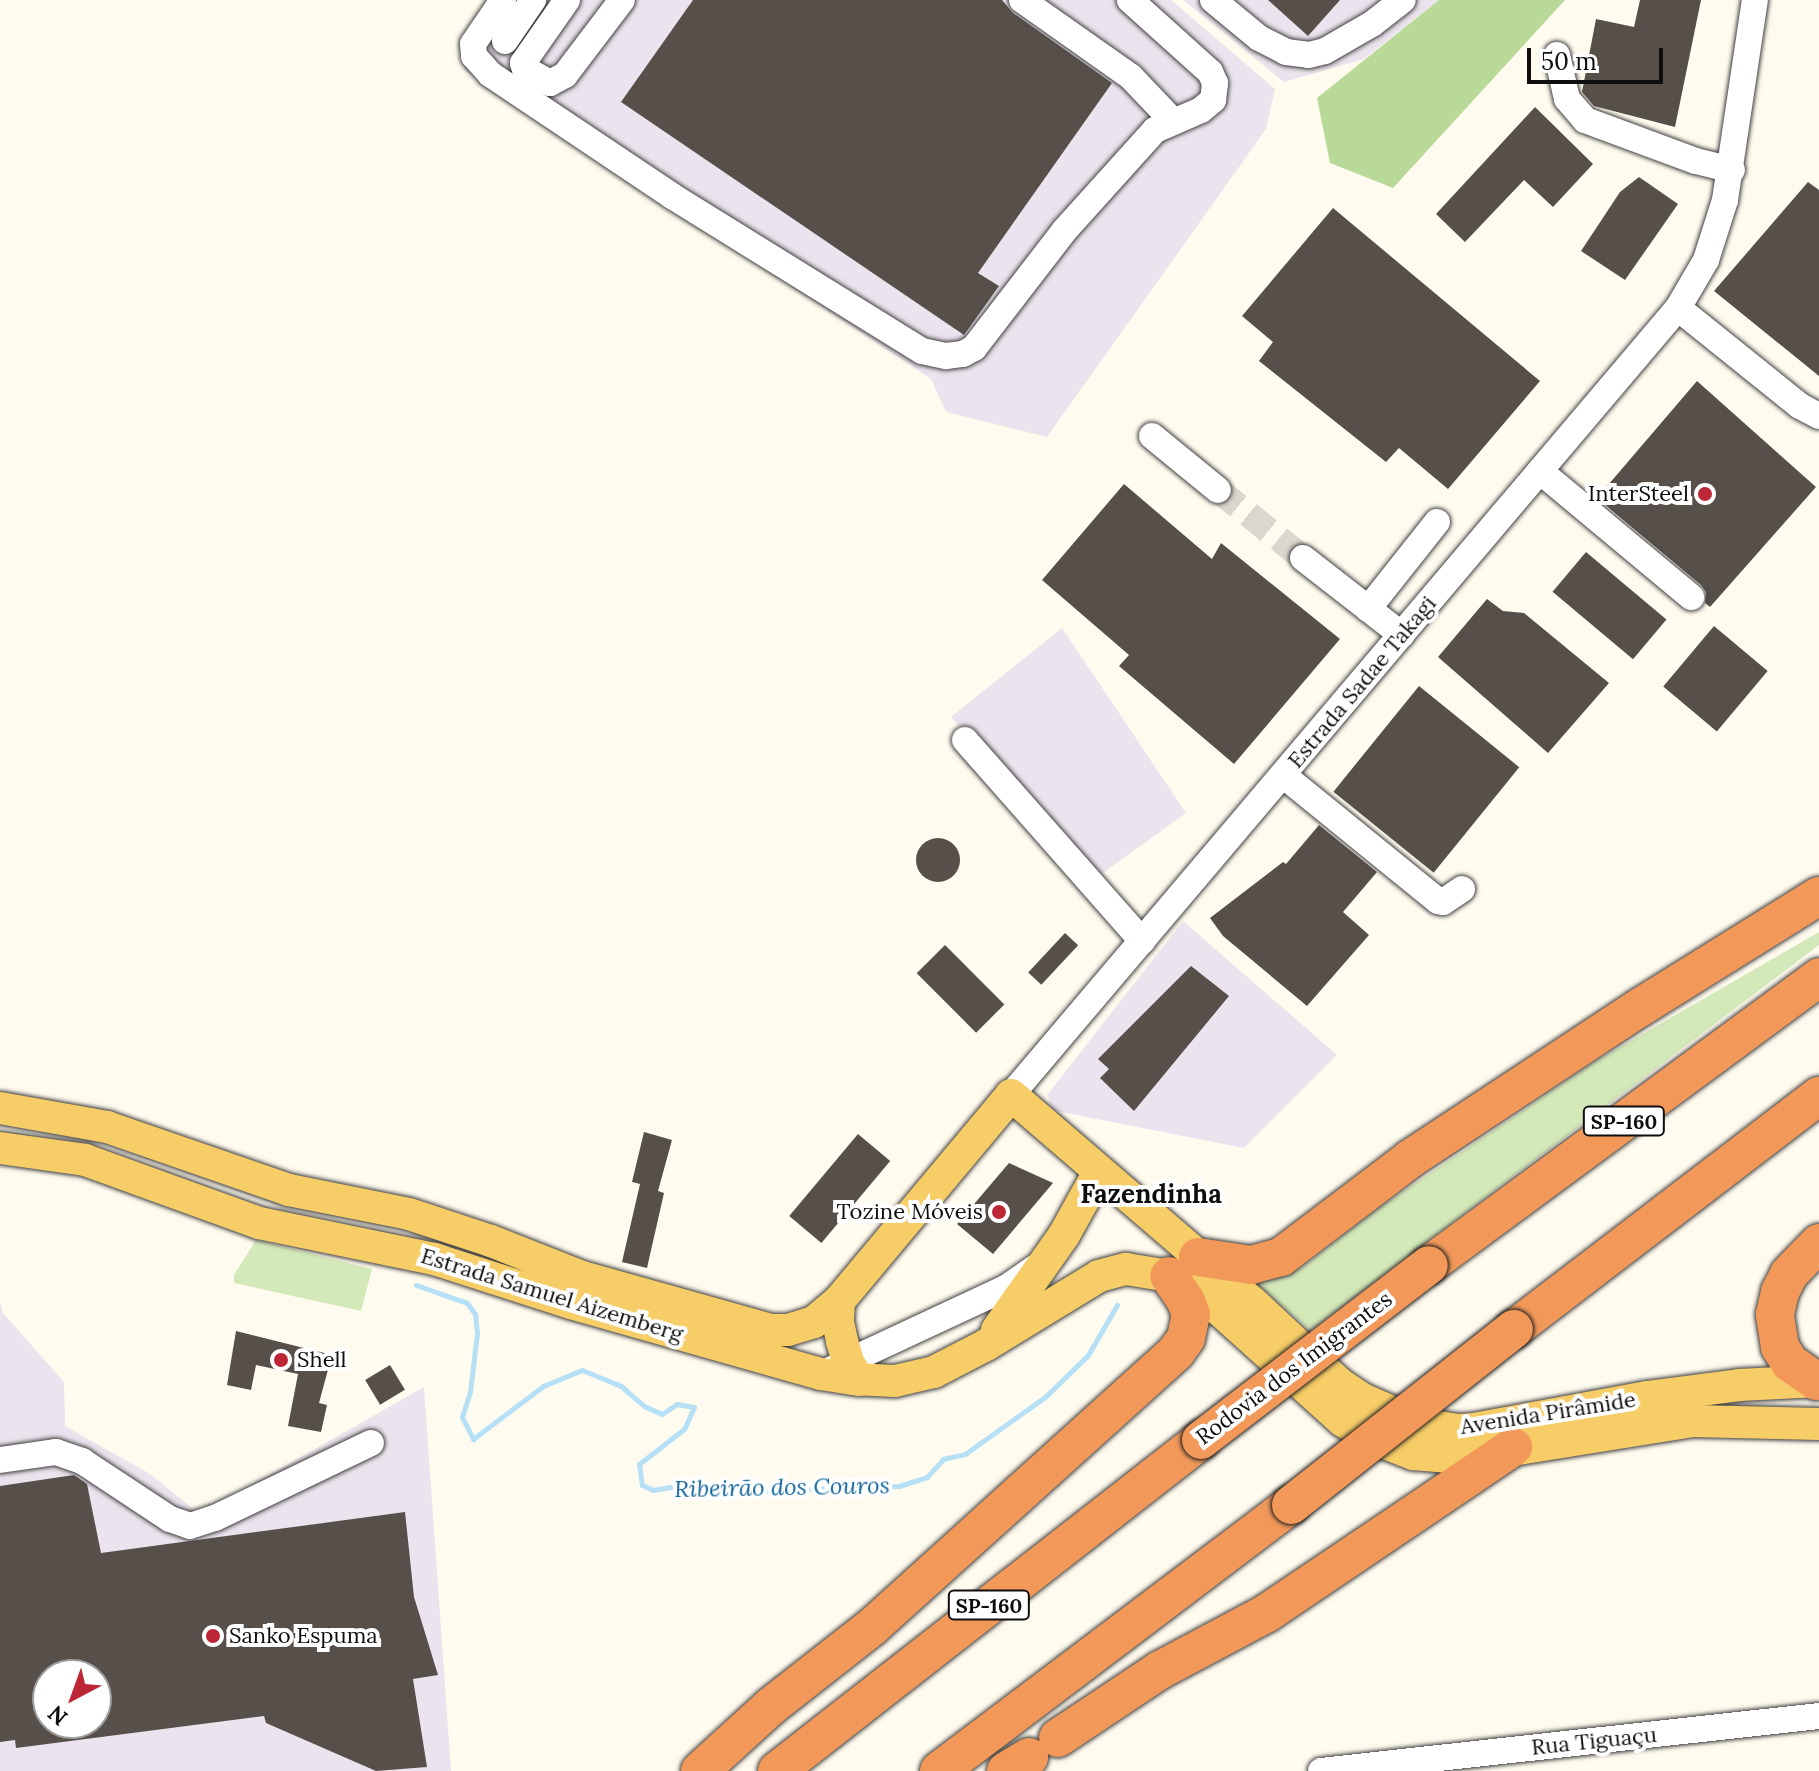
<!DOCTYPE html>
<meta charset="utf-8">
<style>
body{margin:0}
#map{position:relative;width:1819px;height:1771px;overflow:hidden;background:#fffbef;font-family:Lora,serif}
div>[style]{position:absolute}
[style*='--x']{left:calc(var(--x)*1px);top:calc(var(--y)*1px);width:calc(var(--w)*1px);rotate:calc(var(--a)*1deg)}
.industrial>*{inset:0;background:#ebe3ed}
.green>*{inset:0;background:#d4e9b9}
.forest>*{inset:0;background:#b9d999}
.stream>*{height:5px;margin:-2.5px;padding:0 2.5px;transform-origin:2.5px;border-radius:2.5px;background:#b5e0f5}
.building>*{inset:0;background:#574f4a;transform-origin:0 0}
.round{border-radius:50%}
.minor-tunnel>*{height:26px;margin-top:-13px;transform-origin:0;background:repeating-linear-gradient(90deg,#dbd7cd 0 26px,transparent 0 39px)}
.roads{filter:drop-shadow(0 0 2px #414141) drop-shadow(0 0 2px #414141)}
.minor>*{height:26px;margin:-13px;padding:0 13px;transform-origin:13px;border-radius:13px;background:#fff}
.major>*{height:32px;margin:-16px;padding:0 16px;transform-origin:16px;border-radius:16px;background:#f7cd68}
.highway>*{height:38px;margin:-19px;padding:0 19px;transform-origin:19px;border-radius:19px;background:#f2995a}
.bridges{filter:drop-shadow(0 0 2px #1f1f1f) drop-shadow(0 0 2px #1f1f1f)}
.highway-bridge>*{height:38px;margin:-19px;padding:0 19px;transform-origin:19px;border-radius:19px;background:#f2995a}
.dots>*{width:22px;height:22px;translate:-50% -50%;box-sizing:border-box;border:4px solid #fff;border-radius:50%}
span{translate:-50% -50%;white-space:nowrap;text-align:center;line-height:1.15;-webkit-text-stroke:8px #fff;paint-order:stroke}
.shield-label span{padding:2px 6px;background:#fff;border:2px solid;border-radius:6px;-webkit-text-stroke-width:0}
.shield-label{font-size:20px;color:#0e0e0e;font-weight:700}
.poi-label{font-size:22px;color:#0e0e0e}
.right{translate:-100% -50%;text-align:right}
.left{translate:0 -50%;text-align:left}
.street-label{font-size:22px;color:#0e0e0e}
.water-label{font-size:24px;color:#186a9f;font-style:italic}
.quarter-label{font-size:26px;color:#0e0e0e;font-weight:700}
.north{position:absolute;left:32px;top:1659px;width:80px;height:80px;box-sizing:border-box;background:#fff;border:2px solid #9f9f9f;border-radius:50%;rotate:221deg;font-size:22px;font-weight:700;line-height:32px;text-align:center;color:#0e0e0e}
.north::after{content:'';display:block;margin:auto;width:28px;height:36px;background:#bd2735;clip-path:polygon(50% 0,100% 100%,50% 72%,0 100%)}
.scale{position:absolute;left:1527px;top:48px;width:136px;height:36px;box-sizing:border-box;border:4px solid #0e0e0e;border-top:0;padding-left:10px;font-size:24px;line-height:28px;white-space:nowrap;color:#0e0e0e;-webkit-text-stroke:6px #fff;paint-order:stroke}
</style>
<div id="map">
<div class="industrial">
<i style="clip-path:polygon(508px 0,1171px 0,1275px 89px,1266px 129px,1047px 437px,946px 412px,931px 379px,463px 69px)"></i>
<i style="clip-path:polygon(1183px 0,1439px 0,1364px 59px,1284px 82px)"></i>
<i style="clip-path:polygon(1062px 628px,1186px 813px,1096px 878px,951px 717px)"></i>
<i style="clip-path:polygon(1183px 921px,1337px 1055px,1244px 1148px,1051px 1110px,1048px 1094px)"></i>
<i style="clip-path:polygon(evenodd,0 1301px,3px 1313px,64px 1382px,65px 1426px,150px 1474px,196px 1511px,239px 1492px,424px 1387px,451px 1771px,0 1771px,0 1301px,48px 1675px,96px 1675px,96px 1723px,48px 1723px,48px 1675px)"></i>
</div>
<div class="green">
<i style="clip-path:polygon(1819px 932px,1819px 945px,1310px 1330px,1253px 1280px,1302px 1268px,1376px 1210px,1596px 1061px)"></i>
<i style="clip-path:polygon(256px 1240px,372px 1269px,361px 1311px,234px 1283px,234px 1275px)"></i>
</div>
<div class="forest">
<i style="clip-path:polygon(1439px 0,1565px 0,1393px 188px,1330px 163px,1317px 98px)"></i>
</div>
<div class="stream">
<i style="--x:416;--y:1285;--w:54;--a:19.4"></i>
<i style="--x:467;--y:1303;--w:14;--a:54"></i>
<i style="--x:475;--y:1314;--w:19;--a:84"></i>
<i style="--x:477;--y:1333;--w:59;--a:96.8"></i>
<i style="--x:470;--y:1392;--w:26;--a:108"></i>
<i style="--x:462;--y:1417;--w:25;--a:63"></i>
<i style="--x:473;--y:1439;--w:88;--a:-37.1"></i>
<i style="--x:543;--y:1386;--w:42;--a:-22.3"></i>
<i style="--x:582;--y:1370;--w:42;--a:22.3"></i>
<i style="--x:621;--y:1386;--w:30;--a:41"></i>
<i style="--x:644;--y:1406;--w:20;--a:24"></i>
<i style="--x:662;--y:1414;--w:18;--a:-34"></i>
<i style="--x:677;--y:1404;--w:17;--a:10"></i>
<i style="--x:694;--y:1407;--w:24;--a:114"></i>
<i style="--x:684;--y:1429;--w:57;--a:142.1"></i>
<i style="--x:639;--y:1464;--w:21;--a:82"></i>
<i style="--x:642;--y:1485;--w:12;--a:24"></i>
<i style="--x:653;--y:1490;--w:36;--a:-10"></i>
<i style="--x:688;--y:1484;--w:76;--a:5.3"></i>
<i style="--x:764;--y:1491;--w:135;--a:-2.1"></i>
<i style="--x:899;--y:1486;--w:29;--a:-18"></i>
<i style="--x:927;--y:1477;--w:24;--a:-48"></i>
<i style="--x:943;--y:1459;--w:23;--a:-13"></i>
<i style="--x:965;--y:1454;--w:98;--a:-35.5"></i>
<i style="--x:1045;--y:1397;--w:60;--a:-44.3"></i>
<i style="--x:1088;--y:1355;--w:58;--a:-59.9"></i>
</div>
<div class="building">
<i style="clip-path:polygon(693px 0,1002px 0,1013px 13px,1112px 83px,978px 273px,999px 286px,964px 335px,621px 102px)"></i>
<i style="clip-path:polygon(1268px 0,1340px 0,1308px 36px)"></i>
<i style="clip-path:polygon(1640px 0,1701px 0,1675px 127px,1594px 106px,1582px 92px,1596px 19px,1634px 27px)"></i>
<i style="clip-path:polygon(1535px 107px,1593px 164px,1553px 207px,1524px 180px,1465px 242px,1436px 214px)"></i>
<i style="clip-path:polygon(1639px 177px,1678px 204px,1625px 280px,1581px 251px,1620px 192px)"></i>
<i style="clip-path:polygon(1808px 182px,1819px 190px,1819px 376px,1714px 291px)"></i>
<i style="clip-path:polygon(1333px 208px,1540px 381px,1448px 489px,1399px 448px,1386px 462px,1259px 361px,1273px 342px,1242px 316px)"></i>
<i style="clip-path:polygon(1697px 381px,1816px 487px,1710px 607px,1705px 603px,1706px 592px,1701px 585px,1597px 498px)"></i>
<i style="clip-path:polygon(1124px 484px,1212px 559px,1221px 543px,1340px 639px,1234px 764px,1119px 666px,1129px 655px,1042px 580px)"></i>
<i style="left:1586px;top:552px;width:105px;height:52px;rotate:40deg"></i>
<i style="clip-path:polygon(1487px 599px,1503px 611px,1524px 613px,1609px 683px,1548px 753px,1438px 657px)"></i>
<i style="left:1714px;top:626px;width:70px;height:79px;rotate:40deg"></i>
<i style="left:1419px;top:686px;width:129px;height:136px;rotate:39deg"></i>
<i style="clip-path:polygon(1319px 825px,1377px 872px,1343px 912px,1369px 935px,1307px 1006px,1223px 936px,1210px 918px,1283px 862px,1286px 864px)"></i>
<i class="round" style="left:916px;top:838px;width:44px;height:44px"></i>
<i style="left:1065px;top:933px;width:18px;height:54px;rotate:43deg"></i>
<i style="left:945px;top:945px;width:84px;height:40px;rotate:45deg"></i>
<i style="clip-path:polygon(1191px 966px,1229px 996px,1134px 1111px,1100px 1078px,1109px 1069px,1098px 1059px)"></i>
<i style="clip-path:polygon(644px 1132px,672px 1140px,658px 1191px,664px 1193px,647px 1268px,622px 1262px,640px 1184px,632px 1182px)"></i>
<i style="left:858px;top:1134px;width:42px;height:107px;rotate:40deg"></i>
<i style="clip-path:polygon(1009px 1163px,1053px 1183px,993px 1254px,957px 1224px)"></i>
<i style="clip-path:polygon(236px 1331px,332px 1355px,319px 1403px,327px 1405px,321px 1432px,288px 1426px,298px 1374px,256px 1365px,251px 1390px,227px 1385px)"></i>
<i style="left:390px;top:1365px;width:29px;height:29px;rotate:59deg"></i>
<i style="clip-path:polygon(evenodd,74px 1475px,87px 1484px,101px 1553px,405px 1512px,414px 1597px,438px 1675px,413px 1679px,427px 1767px,376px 1771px,266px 1723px,264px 1716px,16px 1748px,15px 1740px,0 1742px,0 1486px,74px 1475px,48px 1675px,96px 1675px,96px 1723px,48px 1723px,48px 1675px)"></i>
</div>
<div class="minor-tunnel">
<i style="--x:1218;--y:490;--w:109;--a:38.7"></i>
</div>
<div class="roads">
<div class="minor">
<i style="--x:503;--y:0;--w:53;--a:124.3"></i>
<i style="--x:473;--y:44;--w:12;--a:85"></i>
<i style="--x:474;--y:56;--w:24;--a:48"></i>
<i style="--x:490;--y:74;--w:219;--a:33.8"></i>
<i style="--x:672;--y:196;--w:294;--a:31.8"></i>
<i style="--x:922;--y:351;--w:25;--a:12"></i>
<i style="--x:946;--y:356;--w:17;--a:-7"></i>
<i style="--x:963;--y:354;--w:13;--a:-29"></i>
<i style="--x:974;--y:348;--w:148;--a:-52.4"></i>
<i style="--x:1064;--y:231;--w:136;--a:-48"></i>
<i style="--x:1155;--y:130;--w:50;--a:-23.5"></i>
<i style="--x:1201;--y:110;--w:16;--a:-40"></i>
<i style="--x:1213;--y:100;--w:17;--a:-83"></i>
<i style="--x:1215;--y:83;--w:12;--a:-114"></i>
<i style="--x:1210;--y:72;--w:108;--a:-138"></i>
<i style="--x:567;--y:0;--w:77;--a:124.9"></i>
<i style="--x:523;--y:63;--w:6;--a:72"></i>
<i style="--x:525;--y:69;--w:29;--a:29"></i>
<i style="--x:550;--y:83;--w:17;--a:-28"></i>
<i style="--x:565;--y:75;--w:94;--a:-52.8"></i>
<i style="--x:1022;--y:0;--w:133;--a:35.2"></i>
<i style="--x:1131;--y:77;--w:59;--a:46.4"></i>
<i style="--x:1213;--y:0;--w:60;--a:39.6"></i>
<i style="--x:1259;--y:38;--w:30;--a:27"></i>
<i style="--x:1286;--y:52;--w:23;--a:7"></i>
<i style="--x:1309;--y:55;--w:16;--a:-14"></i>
<i style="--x:1325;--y:51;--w:54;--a:-29.9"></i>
<i style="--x:1372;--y:24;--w:39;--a:-38"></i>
<i style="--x:505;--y:41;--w:50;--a:-55.7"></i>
<i style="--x:1557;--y:55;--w:45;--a:77.2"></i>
<i style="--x:1567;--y:99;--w:28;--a:49"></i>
<i style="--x:1585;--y:120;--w:118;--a:20.3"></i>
<i style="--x:1696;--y:161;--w:37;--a:14"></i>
<i style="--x:1678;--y:308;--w:156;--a:38.8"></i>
<i style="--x:1800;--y:406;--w:21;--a:28"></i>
<i style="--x:1152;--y:436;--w:85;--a:39.3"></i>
<i style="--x:1540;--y:471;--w:197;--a:39.8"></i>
<i style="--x:1303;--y:558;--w:125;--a:37.9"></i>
<i style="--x:1368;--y:609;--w:111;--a:-51.6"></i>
<i style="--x:965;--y:740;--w:268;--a:48.6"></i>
<i style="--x:1283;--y:775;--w:200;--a:39.1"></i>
<i style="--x:1438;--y:901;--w:5;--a:11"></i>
<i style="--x:1443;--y:902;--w:23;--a:-34"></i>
<i style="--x:1011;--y:1095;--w:1032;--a:-49.72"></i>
<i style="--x:1678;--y:308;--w:56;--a:-59.7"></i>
<i style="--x:1706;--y:260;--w:63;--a:-72.4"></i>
<i style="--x:1725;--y:200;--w:202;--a:-81.5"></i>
<i style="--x:832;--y:1369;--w:192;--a:-25"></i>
<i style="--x:1006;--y:1288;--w:37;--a:-35"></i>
<i style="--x:0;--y:1460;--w:57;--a:-8.1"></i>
<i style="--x:56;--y:1452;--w:28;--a:19"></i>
<i style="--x:82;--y:1461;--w:105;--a:33.4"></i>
<i style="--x:170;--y:1519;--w:21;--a:19"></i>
<i style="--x:190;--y:1526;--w:26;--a:-18"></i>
<i style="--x:215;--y:1518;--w:173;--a:-25.7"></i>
<i style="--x:1321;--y:1771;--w:501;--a:-6.3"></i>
</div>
<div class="major">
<i style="--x:0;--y:1108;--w:109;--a:10.1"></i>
<i style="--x:107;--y:1127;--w:193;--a:19.1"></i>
<i style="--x:289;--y:1190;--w:122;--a:11.3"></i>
<i style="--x:409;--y:1214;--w:86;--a:18.2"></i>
<i style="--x:491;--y:1241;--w:98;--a:21.6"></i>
<i style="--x:582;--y:1277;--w:195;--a:15.7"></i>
<i style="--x:770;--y:1330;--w:18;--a:0"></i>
<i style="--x:788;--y:1330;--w:27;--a:-17"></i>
<i style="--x:814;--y:1322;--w:33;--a:-40"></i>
<i style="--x:839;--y:1301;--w:268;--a:-50.1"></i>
<i style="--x:1011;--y:1095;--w:318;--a:40.7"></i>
<i style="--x:1252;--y:1302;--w:120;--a:43"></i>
<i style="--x:1340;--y:1384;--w:27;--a:34"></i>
<i style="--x:1362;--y:1399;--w:63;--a:23.3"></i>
<i style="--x:1420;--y:1424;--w:37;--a:9"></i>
<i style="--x:1457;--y:1430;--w:17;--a:-3"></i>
<i style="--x:1474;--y:1429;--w:176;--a:-10.5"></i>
<i style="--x:1647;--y:1397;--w:93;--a:-7.4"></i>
<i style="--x:1739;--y:1385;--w:80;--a:-2.9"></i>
<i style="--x:0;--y:1148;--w:86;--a:8"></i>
<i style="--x:85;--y:1160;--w:185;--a:19.9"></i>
<i style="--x:259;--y:1223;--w:179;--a:11.6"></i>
<i style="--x:434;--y:1259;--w:144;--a:17.8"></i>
<i style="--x:571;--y:1303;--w:260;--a:15.9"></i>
<i style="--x:821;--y:1374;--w:32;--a:9"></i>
<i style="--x:853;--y:1379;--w:42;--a:2.7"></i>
<i style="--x:895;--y:1381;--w:40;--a:-13"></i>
<i style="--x:934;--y:1372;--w:59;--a:-27.4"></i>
<i style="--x:986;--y:1345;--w:132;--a:-31.4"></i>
<i style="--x:1099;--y:1276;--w:28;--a:-15"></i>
<i style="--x:1126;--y:1269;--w:44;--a:9.2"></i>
<i style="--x:1169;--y:1276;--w:39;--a:29"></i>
<i style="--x:1203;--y:1295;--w:188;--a:42"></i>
<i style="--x:1343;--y:1421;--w:26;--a:32"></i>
<i style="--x:1365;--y:1435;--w:52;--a:21.6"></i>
<i style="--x:1413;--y:1454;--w:49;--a:4.7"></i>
<i style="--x:1462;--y:1458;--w:234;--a:-9.1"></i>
<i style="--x:1693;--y:1421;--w:126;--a:1.4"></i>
<i style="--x:839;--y:1301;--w:21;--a:93"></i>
<i style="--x:838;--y:1322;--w:19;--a:78"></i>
<i style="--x:842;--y:1341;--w:22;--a:74"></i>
<i style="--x:848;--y:1362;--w:21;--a:59"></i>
<i style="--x:997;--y:1330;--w:116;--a:-54.8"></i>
<i style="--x:1064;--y:1235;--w:72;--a:-60.9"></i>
</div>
<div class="highway">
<i style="--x:1198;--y:1257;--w:54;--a:8.6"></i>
<i style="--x:1251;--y:1265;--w:31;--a:-15"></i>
<i style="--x:1281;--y:1257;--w:162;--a:-37.2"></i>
<i style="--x:1410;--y:1159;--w:274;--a:-33.4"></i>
<i style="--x:1639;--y:1008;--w:212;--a:-31.9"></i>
<i style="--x:1429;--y:1265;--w:485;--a:-36.4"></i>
<i style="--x:1514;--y:1329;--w:384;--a:-37.4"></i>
<i style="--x:1816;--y:1381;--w:32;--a:-145"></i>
<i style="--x:1790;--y:1363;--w:19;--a:-122"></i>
<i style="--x:1780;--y:1347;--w:33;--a:-99"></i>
<i style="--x:1775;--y:1314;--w:23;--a:-77"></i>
<i style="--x:1780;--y:1292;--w:20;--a:-63"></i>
<i style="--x:1789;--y:1274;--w:43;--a:-45.9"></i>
<i style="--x:1058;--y:1738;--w:123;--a:-33.7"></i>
<i style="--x:1160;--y:1670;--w:121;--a:-28"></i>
<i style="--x:1267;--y:1613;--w:297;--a:-34"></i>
<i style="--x:700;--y:1771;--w:95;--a:-42.4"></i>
<i style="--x:770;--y:1707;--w:130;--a:-38.1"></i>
<i style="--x:872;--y:1627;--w:410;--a:-42.1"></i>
<i style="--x:1176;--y:1352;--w:17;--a:-54"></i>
<i style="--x:1186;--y:1338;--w:24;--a:-78"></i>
<i style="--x:1191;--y:1315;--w:15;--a:-110"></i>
<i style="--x:1186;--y:1301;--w:30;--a:-124"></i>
<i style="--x:777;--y:1771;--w:538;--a:-37.98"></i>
<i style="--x:939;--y:1771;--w:441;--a:-37.1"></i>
<i style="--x:1006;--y:1771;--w:27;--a:-31"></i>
</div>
</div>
<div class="bridges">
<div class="highway-bridge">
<i style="--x:1201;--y:1440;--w:287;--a:-37.5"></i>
<i style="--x:1291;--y:1505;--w:284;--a:-38.3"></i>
</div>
</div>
<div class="dots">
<i style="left:1705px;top:494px;background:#bd2735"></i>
<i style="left:999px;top:1212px;background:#bd2735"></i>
<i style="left:281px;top:1360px;background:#bd2735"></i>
<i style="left:213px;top:1636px;background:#bd2735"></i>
</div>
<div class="shield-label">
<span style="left:1624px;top:1121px">SP-160</span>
<span style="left:989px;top:1605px">SP-160</span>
</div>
<div class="poi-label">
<span class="right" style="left:1689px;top:494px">InterSteel</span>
<span class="right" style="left:983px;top:1212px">Tozine Móveis</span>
<span class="left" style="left:297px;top:1360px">Shell</span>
<span class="left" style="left:229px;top:1636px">Sanko Espuma</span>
</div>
<div class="street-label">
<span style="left:1362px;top:682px;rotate:-50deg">Estrada Sadae Takagi</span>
<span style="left:552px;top:1295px;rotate:17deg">Estrada Samuel Aizemberg</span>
<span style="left:1294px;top:1368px;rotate:-37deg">Rodovia dos Imigrantes</span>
<span style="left:1548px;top:1413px;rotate:-9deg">Avenida Pirâmide</span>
<span style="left:1594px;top:1741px;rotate:-6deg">Rua Tiguaçu</span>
</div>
<div class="water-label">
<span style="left:782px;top:1487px;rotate:-1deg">Ribeirão dos Couros</span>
</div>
<div class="quarter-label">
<span style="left:1151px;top:1194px">Fazendinha</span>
</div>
<div class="north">N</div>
<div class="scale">50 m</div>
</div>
